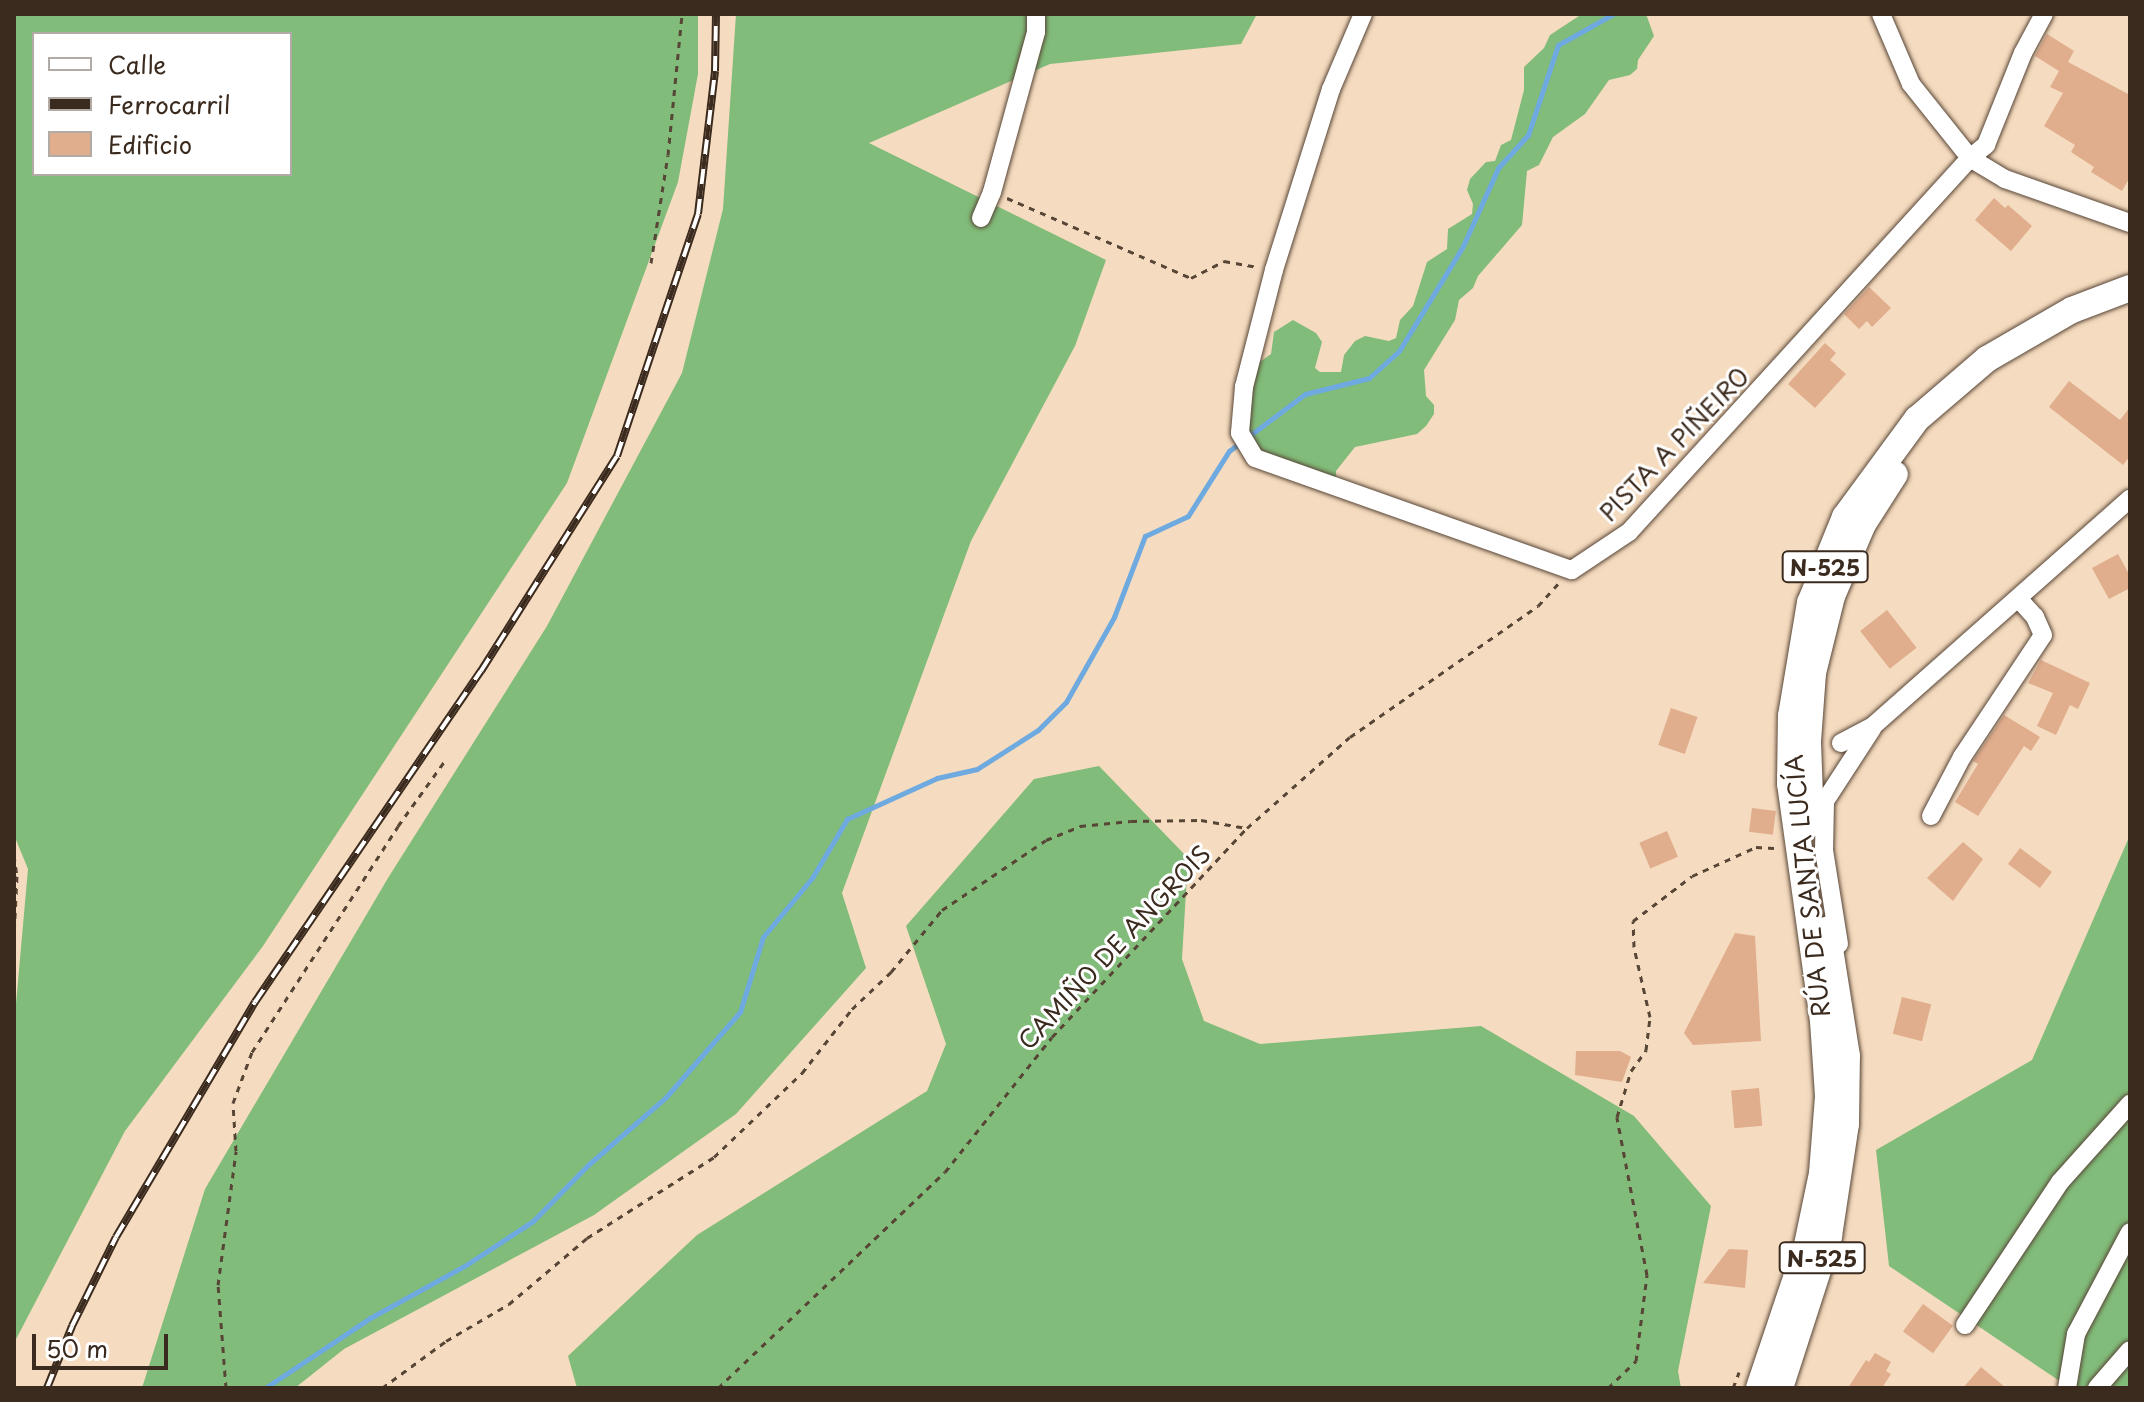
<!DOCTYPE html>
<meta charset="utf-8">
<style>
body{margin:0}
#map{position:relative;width:2144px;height:1402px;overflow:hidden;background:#f5dbbf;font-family:"Playpen Sans",sans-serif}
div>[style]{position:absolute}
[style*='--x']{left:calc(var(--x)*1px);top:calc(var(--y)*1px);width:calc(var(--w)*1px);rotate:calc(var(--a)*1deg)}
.forest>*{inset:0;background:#82bc7a}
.stream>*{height:5px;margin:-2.5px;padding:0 2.5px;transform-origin:2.5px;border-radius:2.5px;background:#6ea9df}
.building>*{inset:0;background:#e0ad8d;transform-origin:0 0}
.path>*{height:3px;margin-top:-1.5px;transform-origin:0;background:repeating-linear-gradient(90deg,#574536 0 6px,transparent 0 12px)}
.roads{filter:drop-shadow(0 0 2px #574536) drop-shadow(0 0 2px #574536)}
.minor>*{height:18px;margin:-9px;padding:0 9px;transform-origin:9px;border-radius:9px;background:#fff}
.highway>*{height:26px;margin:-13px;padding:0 13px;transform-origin:13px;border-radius:13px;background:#fff}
.rail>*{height:8px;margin-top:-4px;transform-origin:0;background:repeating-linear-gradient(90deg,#fff 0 15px,#3b2a1e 0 30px);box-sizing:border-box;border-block:2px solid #3b2a1e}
span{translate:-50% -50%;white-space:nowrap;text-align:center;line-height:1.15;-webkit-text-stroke:6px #fff;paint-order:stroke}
.shield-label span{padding:2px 6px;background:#fff;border:2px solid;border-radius:6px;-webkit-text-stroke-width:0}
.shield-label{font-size:22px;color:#3b2a1e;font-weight:700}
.street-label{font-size:24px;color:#3b2a1e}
.frame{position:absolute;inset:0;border:16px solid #3b2a1e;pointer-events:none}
.legend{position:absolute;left:32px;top:32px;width:260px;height:144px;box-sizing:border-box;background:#fff;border:2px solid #b1aaa5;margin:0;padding:10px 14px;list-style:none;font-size:24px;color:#3b2a1e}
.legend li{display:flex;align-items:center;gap:16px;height:40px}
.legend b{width:40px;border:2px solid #b1aaa5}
.scale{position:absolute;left:32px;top:1334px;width:136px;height:36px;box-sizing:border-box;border:4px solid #3b2a1e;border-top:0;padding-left:10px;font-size:24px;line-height:28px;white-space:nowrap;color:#3b2a1e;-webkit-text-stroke:6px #fff;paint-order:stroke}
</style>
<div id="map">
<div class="forest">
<i style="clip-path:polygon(evenodd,14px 14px,698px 14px,698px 74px,678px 182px,567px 483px,263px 946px,125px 1131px,14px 1343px,14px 1026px,28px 869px,14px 835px,14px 14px,34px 34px,290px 34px,290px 174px,34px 174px,34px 34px)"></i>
<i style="clip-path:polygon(736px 14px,1257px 14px,1241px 44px,1050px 64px,869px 143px,1106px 260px,1075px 346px,971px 541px,842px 893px,866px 968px,736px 1114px,594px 1215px,344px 1349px,295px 1388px,142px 1388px,205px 1189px,388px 878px,547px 626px,682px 373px,723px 209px)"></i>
<i style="clip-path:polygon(1582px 14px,1646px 14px,1654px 36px,1638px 60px,1637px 69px,1630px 75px,1609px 80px,1585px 114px,1553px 137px,1539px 165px,1527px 171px,1522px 225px,1478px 276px,1473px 288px,1459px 300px,1455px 320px,1424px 370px,1426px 396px,1434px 405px,1434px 414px,1426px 426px,1417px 434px,1355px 447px,1336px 471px,1336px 481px,1259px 453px,1243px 431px,1257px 364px,1271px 354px,1274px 332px,1293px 320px,1316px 333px,1322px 342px,1315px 368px,1320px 372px,1341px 372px,1344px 355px,1355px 341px,1365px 336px,1389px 341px,1396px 338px,1400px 320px,1413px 306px,1427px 262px,1447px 249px,1448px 229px,1472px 214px,1473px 204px,1467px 190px,1470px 179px,1486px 162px,1495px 161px,1501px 145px,1511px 140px,1524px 90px,1524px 67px,1544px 48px,1550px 35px)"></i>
<i style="clip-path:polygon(1099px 766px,1188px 858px,1182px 959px,1204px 1021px,1260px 1044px,1481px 1026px,1634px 1116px,1711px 1206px,1678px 1371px,1681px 1388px,577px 1388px,568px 1356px,697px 1235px,927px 1091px,946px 1044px,906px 926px,1034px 779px)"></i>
<i style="clip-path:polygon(2130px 835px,2130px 1388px,2070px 1388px,1889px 1266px,1876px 1150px,2032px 1060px)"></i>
</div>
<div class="stream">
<i style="--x:265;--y:1388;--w:126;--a:-33.7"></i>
<i style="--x:370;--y:1318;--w:110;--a:-28.9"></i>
<i style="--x:466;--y:1265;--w:80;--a:-33.3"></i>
<i style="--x:533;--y:1221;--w:78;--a:-45.5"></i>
<i style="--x:588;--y:1165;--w:103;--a:-41.1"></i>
<i style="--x:666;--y:1097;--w:113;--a:-49"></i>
<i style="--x:740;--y:1012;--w:78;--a:-73"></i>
<i style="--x:763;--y:937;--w:77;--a:-50.3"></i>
<i style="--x:812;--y:878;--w:69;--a:-59.3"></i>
<i style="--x:847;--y:819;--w:99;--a:-24.5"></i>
<i style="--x:937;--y:778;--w:41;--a:-12.7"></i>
<i style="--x:977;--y:769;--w:72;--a:-32.6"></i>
<i style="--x:1038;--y:730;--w:40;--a:-45"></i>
<i style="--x:1066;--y:702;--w:98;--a:-60.5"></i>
<i style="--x:1114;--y:617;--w:87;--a:-69.1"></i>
<i style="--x:1145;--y:536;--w:47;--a:-24.9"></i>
<i style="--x:1188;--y:516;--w:77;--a:-57.8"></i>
<i style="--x:1229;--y:451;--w:95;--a:-36.9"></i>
<i style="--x:1305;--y:394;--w:66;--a:-14"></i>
<i style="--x:1369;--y:378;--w:40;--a:-42"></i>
<i style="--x:1399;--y:351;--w:123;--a:-58.6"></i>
<i style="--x:1463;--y:246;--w:85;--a:-65.8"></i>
<i style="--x:1498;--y:168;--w:45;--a:-47.7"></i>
<i style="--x:1528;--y:135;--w:95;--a:-71.6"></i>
<i style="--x:1558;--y:45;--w:63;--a:-29.4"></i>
</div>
<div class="building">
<i style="clip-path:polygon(2047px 34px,2074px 51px,2068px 62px,2130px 95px,2130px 177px,2122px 191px,2091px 172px,2094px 167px,2071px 152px,2075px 145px,2044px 126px,2063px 93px,2050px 87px,2059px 71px,2035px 56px)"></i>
<i style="clip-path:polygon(1994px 198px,2005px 208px,2008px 205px,2032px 226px,2011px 251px,1975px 220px)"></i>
<i style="clip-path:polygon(1869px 287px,1891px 308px,1872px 327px,1867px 321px,1859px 329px,1844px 314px)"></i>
<i style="clip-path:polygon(1825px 343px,1836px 353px,1830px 360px,1846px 374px,1815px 408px,1788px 384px)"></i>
<i style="clip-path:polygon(2069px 381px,2120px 420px,2130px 407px,2130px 456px,2123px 465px,2049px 407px)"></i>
<i style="clip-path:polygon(2118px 554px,2130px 576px,2130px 588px,2109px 599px,2092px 568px)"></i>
<i style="left:1887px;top:610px;width:48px;height:34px;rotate:52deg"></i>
<i style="clip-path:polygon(2041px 660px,2090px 683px,2078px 709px,2070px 705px,2056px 735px,2037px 726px,2053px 693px,2028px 683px)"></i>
<i style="left:1671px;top:708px;width:28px;height:39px;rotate:19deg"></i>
<i style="clip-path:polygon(2004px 715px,2040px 737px,2031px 751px,2024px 746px,1978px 816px,1955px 802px,1978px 764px,1973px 761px)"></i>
<i style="left:1752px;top:808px;width:24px;height:24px;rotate:7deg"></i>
<i style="left:1667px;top:831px;width:28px;height:30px;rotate:67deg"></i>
<i style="clip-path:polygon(1963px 842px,1983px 859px,1953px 901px,1927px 878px)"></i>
<i style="left:2020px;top:848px;width:40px;height:20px;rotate:37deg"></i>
<i style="clip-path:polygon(1735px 933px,1755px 936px,1761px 1041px,1693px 1045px,1684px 1033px)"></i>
<i style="left:1902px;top:997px;width:30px;height:38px;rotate:14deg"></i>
<i style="clip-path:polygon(1576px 1051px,1620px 1051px,1631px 1057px,1622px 1082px,1575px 1075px)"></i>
<i style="left:1759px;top:1088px;width:38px;height:28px;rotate:85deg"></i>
<i style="clip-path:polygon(1729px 1249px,1748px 1250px,1745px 1288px,1703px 1283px)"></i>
<i style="left:1923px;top:1304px;width:37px;height:34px;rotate:36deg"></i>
<i style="clip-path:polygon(1875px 1353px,1891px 1362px,1886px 1371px,1891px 1374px,1882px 1388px,1848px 1388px,1866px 1360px,1869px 1362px)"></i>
<i style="clip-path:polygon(1981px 1367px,2006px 1388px,1963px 1388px)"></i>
</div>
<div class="path">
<i style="--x:1007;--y:198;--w:201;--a:23.5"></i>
<i style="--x:1191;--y:278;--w:37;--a:-27"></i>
<i style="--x:1224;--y:261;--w:34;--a:10"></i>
<i style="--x:651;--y:263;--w:109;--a:-81.1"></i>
<i style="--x:668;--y:155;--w:142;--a:-84.3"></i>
<i style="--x:14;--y:855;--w:21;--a:82"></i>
<i style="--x:17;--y:876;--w:62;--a:92.8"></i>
<i style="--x:226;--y:1388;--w:103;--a:-94.4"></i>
<i style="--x:218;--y:1285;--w:135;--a:-82.3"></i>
<i style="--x:236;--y:1151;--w:48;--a:-93.6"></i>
<i style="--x:233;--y:1103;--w:54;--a:-69.6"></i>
<i style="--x:252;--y:1052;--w:269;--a:-57.1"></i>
<i style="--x:398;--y:826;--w:79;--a:-54.3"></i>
<i style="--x:382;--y:1388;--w:79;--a:-36.3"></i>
<i style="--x:446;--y:1341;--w:73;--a:-30.4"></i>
<i style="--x:509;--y:1304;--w:102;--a:-40.2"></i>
<i style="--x:587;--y:1238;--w:151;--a:-32.5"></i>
<i style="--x:714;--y:1157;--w:122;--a:-43.7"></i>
<i style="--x:802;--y:1073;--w:81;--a:-52"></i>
<i style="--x:852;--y:1009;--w:54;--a:-43.5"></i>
<i style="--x:891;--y:972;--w:80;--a:-50.6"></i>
<i style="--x:942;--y:910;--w:125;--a:-33.9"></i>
<i style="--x:1046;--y:840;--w:37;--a:-22"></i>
<i style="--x:1080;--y:826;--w:51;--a:-5.6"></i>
<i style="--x:1131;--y:821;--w:70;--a:-0.8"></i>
<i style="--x:1201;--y:820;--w:46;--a:10.1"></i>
<i style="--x:718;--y:1388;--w:313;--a:-43.6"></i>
<i style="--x:945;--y:1172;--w:172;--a:-51.6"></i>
<i style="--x:1052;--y:1037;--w:286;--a:-47"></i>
<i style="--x:1247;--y:828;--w:137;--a:-41.5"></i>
<i style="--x:1350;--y:737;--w:229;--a:-34.9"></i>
<i style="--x:1538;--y:606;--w:30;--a:-48"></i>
<i style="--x:1608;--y:1388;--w:39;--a:-44"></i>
<i style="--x:1636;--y:1361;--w:87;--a:-82.7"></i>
<i style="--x:1647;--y:1275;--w:161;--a:-100.8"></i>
<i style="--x:1617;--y:1117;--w:48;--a:-73.1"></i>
<i style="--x:1631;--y:1071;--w:26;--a:-54"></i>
<i style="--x:1646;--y:1050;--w:33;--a:-83"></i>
<i style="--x:1650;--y:1017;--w:72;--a:-102.9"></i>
<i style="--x:1634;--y:947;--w:26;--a:-92"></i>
<i style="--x:1633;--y:921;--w:74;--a:-37.3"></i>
<i style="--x:1692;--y:876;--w:70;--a:-24.4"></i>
<i style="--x:1756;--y:847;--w:22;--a:3"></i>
<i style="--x:1733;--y:1388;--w:17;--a:-69"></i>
</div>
<div class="roads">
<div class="minor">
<i style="--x:1363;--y:14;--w:82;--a:113.1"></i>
<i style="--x:1331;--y:89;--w:190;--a:107.5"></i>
<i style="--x:1274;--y:270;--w:121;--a:104.4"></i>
<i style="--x:1244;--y:387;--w:46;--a:95"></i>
<i style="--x:1240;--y:433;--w:29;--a:59"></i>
<i style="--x:1255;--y:458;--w:336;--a:19.5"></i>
<i style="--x:1572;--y:570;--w:69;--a:-33.7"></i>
<i style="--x:1629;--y:532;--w:506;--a:-47.64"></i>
<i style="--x:1970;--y:158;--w:21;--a:-39"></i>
<i style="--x:1986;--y:145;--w:99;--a:-68.1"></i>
<i style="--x:2023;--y:53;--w:44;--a:-61.7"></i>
<i style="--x:1881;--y:14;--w:76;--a:66.8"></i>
<i style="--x:1911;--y:84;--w:95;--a:51.4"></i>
<i style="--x:1970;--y:158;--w:41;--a:31"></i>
<i style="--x:2005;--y:179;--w:133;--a:19.4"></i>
<i style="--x:981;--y:218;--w:28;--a:-67"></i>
<i style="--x:992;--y:192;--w:166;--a:-74.6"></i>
<i style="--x:1036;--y:32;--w:18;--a:-90"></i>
<i style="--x:1841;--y:743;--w:36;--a:-28"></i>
<i style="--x:1873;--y:726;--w:343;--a:-41.5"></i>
<i style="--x:1931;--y:816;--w:67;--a:-62.3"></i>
<i style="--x:1962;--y:757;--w:146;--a:-56.4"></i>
<i style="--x:2043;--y:635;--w:20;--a:-114"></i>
<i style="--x:2035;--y:617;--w:25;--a:-132"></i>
<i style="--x:1839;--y:944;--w:95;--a:-99.1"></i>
<i style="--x:1824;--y:850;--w:49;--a:-88.8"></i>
<i style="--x:1825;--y:801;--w:86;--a:-56.9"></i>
<i style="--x:1965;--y:1325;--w:172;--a:-56.4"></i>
<i style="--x:2060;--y:1182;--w:105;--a:-48.1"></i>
<i style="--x:2067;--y:1388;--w:55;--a:-80.5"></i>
<i style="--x:2076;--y:1334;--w:115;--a:-62.1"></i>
<i style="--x:2097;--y:1388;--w:50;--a:-49"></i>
</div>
<div class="highway">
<i style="--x:1811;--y:824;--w:83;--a:-92.1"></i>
<i style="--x:1808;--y:741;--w:68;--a:-85.8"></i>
<i style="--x:1813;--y:673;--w:79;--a:-76.1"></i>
<i style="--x:1832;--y:596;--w:78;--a:-66.7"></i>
<i style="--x:1863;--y:524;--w:59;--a:-57.4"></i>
<i style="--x:1759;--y:1388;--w:151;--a:-71.4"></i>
<i style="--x:1807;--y:1245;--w:74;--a:-78.2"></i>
<i style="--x:1822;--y:1173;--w:77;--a:-85.5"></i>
<i style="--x:1828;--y:1096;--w:75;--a:-93.8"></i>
<i style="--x:1823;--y:1021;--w:239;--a:-97.9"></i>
<i style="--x:1790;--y:784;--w:68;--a:-89.2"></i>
<i style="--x:1791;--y:716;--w:115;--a:-80.5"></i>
<i style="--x:1810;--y:603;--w:93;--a:-67.9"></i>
<i style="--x:1845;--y:517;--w:122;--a:-53.7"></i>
<i style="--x:1917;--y:419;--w:92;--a:-40.6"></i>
<i style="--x:1987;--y:359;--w:98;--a:-30"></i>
<i style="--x:2072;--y:310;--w:62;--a:-20.8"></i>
<i style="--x:1780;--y:1388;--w:160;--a:-72.1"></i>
<i style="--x:1829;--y:1236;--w:113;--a:-81.4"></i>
<i style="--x:1846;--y:1124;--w:68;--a:-89.2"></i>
<i style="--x:1847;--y:1056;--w:128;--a:-99"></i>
</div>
</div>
<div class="rail">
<i style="--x:47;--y:1388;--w:67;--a:-68"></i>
<i style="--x:72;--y:1326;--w:99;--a:-63.7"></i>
<i style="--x:116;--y:1237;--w:273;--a:-59.4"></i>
<i style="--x:255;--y:1002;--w:401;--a:-55.7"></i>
<i style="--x:481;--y:671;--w:254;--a:-57.7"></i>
<i style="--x:617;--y:456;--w:255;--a:-71.5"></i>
<i style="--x:698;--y:214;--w:144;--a:-83.2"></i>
<i style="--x:715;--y:71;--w:57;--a:-89"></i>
</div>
<div class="shield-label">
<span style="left:1825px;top:567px">N-525</span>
<span style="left:1822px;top:1258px">N-525</span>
</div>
<div class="street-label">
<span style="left:1674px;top:444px;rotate:-46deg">PISTA A PIÑEIRO</span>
<span style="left:1807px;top:886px;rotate:-96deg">RÚA DE SANTA LUCÍA</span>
<span style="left:1114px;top:947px;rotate:-47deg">CAMIÑO DE ANGROIS</span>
</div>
<div class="frame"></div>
<ul class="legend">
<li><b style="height:10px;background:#fff"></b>Calle</li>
<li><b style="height:10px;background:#3b2a1e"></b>Ferrocarril</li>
<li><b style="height:22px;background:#e0ad8d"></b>Edificio</li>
</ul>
<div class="scale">50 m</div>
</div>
